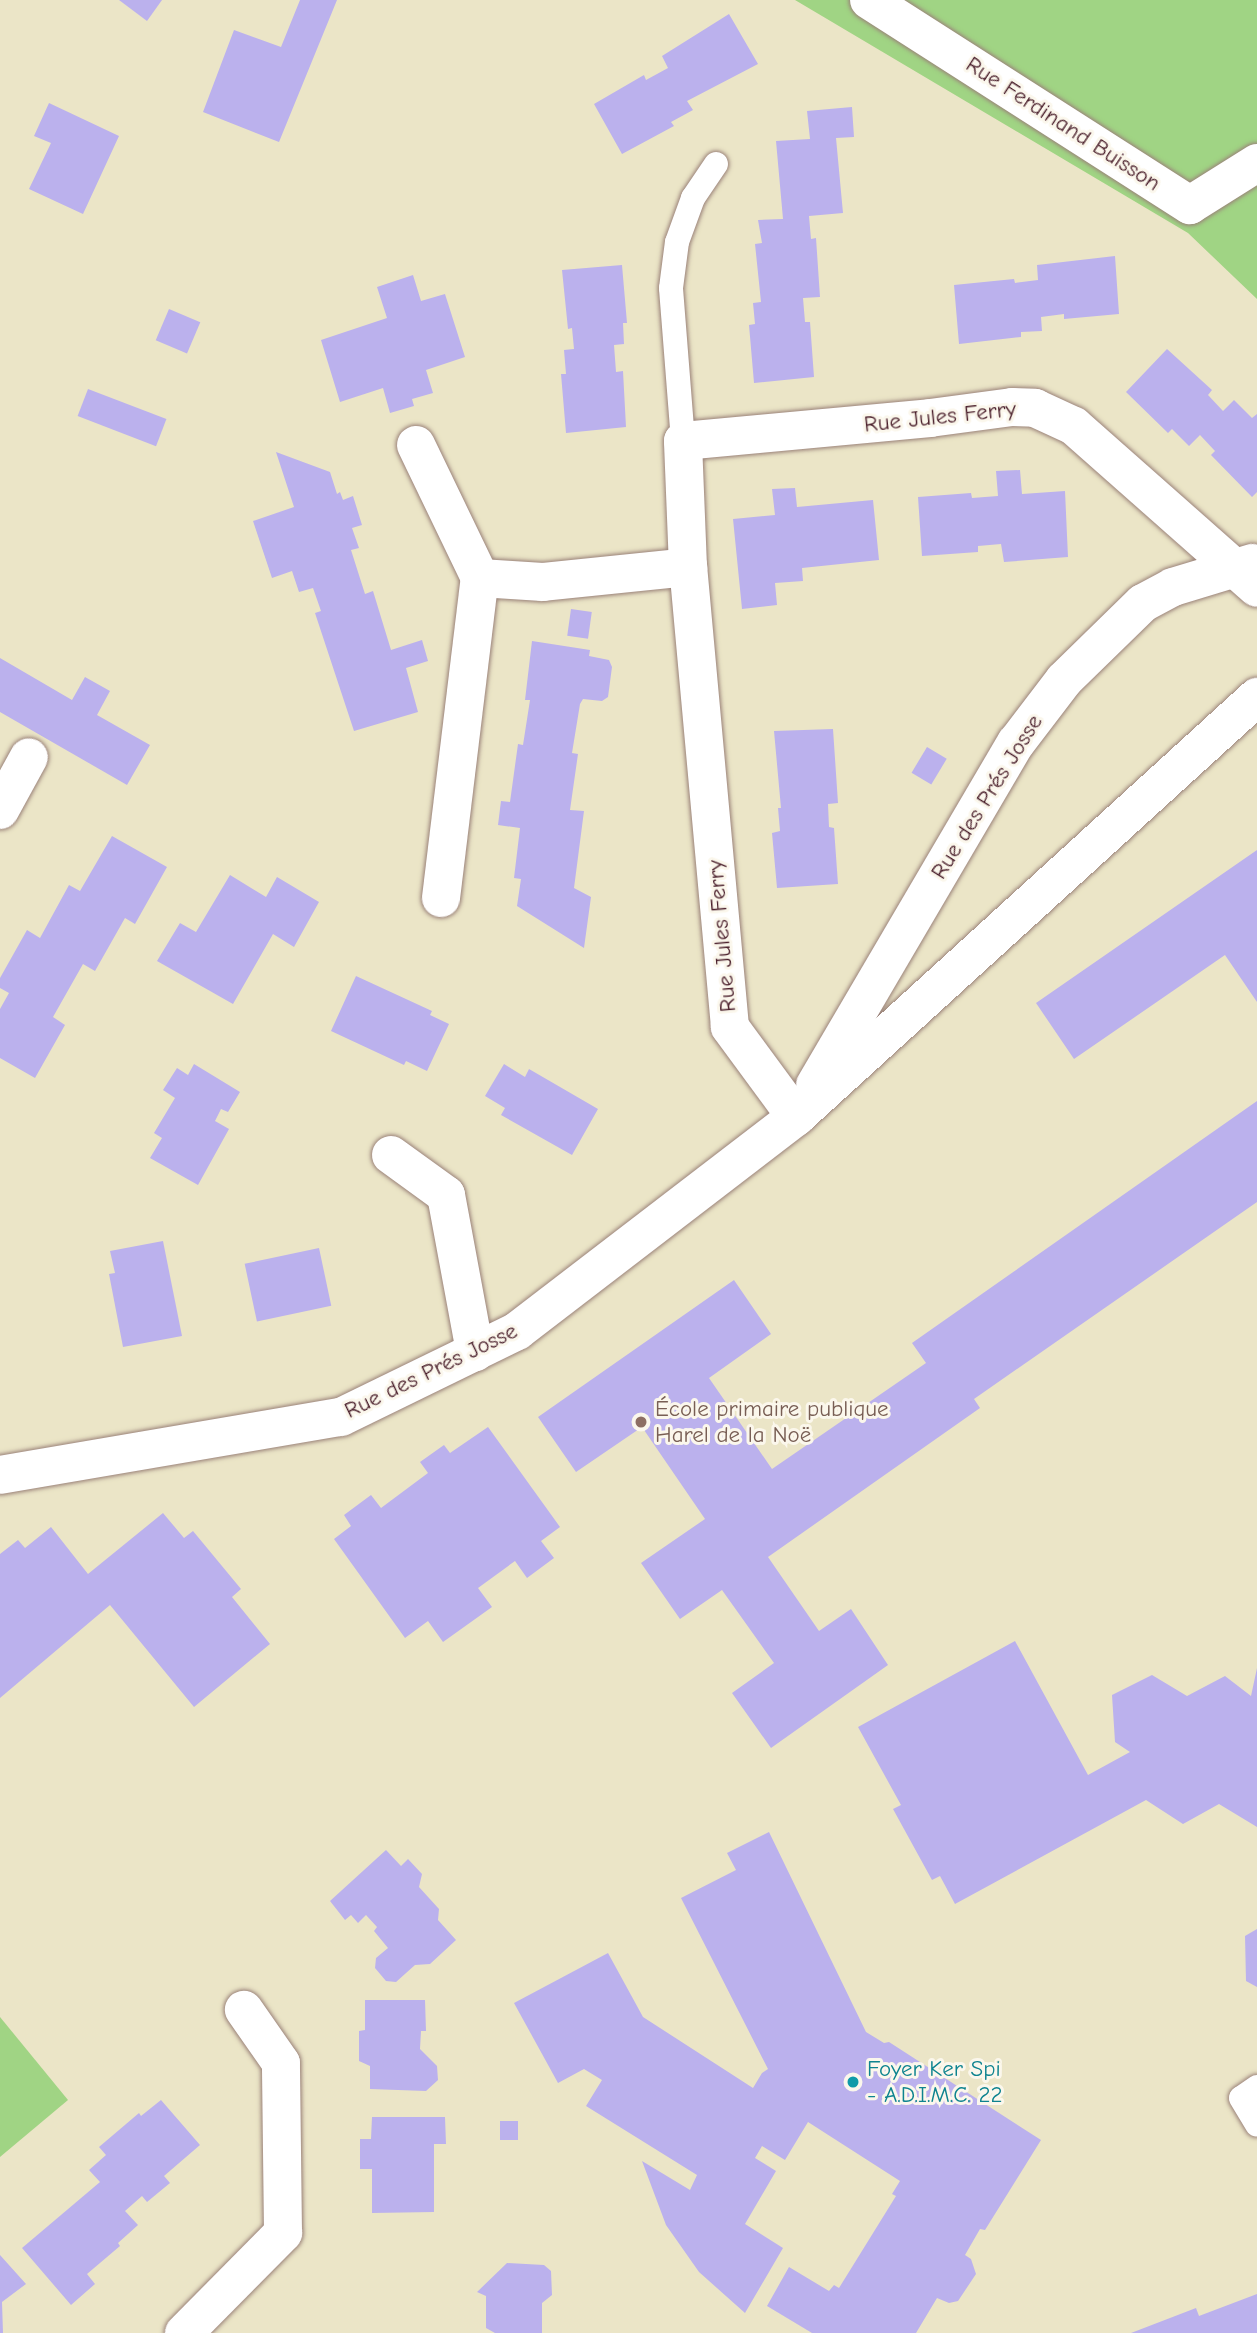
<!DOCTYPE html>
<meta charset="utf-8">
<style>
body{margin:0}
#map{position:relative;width:1257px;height:2333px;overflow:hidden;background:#ebe5c7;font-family:"Comic Neue",sans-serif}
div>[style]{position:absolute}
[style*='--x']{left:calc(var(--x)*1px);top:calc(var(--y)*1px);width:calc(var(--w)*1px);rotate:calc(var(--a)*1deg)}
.green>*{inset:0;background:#a0d484}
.building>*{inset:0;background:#bbb1ed;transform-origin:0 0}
.roads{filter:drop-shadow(0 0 2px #9a8279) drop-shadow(0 0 2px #9a8279)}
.lane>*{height:24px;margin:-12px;padding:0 12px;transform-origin:12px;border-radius:12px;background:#fff}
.street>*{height:38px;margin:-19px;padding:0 19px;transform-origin:19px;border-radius:19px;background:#fff}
.dots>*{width:19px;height:19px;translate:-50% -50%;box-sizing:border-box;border:4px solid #fbf7ec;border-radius:50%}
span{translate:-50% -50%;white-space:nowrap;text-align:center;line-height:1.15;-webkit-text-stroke:6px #fbf7ec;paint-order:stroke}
.street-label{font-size:23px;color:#4a1f2b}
.education-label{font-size:23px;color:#785e54}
.left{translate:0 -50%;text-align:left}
.culture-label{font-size:23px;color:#0d838f}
</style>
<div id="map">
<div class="green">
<i style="clip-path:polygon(795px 0,1257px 0,1257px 299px,1188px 233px)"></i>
<i style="clip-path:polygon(0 2017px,68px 2100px,0 2157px)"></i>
</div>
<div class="building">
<i style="clip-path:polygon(119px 0,162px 0,147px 21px)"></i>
<i style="clip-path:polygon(300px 0,337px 0,279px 142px,203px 112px,234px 30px,281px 47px)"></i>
<i style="clip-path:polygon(729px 14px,758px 64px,687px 101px,693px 110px,671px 122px,674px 126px,622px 154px,594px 104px,644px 75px,646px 80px,668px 68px,662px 56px)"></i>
<i style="clip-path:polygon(49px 103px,119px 136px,83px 214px,29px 189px,51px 143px,34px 136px)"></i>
<i style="clip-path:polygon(852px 107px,854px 137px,836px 138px,843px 213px,809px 216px,811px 239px,816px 238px,820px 297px,803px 298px,805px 322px,810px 322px,814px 377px,754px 383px,749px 325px,755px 324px,753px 303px,761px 302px,755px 244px,762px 243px,758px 220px,783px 219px,776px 141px,810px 139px,807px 111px)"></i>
<i style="clip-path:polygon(1115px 256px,1119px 314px,1064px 319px,1064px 314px,1041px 317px,1042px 331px,1021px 332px,1021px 337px,959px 344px,954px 285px,1014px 279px,1015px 283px,1038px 280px,1037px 265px)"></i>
<i style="clip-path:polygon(622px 265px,627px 323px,623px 323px,624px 344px,614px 345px,616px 372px,623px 371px,626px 427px,566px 433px,561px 374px,566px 374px,564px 350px,574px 349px,572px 328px,568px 329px,562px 270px)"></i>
<i style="clip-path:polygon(413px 275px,421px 301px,445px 294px,465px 357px,426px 370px,433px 393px,412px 399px,414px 406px,390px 413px,383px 388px,340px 402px,321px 340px,387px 318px,377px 287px)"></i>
<i style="left:169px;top:309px;width:34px;height:34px;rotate:23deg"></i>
<i style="clip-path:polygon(1167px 349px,1212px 390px,1208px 395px,1223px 411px,1234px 400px,1252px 418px,1257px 414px,1257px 492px,1252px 497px,1211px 455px,1215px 451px,1200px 435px,1189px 446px,1172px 429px,1168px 433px,1126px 392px)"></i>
<i style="left:88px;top:389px;width:84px;height:29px;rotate:21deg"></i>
<i style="clip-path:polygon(276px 452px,330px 472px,337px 494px,340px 492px,343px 500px,353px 496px,362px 525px,352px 528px,359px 548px,351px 550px,365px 594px,373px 591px,391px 650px,422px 640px,428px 661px,406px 668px,418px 712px,354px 731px,315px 613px,321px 611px,313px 588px,299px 592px,292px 571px,272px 578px,253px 521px,294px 507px)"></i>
<i style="clip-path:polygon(1020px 470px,1022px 494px,1065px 491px,1068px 557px,1004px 562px,1001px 544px,978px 546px,978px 552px,922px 556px,918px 497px,971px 493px,972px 498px,998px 496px,996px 471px)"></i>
<i style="clip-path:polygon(795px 488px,797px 507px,873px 500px,879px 560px,802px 568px,803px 581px,775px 583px,777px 605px,742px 609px,733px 519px,775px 515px,772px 489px)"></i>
<i style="left:571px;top:609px;width:21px;height:27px;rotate:8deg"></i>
<i style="clip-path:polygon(532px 641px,590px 650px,589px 656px,609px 660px,612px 667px,608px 697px,602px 701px,583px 699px,580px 704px,572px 753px,578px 754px,570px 810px,584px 811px,574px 888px,591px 897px,584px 948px,517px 906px,521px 879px,514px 878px,520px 828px,498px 825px,501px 801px,510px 802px,518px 744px,523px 745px,530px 700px,525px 700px)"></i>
<i style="clip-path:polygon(0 658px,72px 700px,85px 677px,110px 691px,97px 715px,150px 745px,127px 785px,0 712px)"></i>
<i style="clip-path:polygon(833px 729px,838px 803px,828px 804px,829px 827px,834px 828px,838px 884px,777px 888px,772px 833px,780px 831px,778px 808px,781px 808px,774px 731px)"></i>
<i style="left:927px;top:747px;width:23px;height:30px;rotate:31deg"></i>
<i style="clip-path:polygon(112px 836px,167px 867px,135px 924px,125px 918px,95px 971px,83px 964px,53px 1017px,65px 1025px,35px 1078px,0 1058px,0 1009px,9px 993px,0 988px,0 978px,27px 930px,40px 938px,69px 885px,80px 891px)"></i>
<i style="clip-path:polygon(1257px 850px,1257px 1002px,1225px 955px,1074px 1059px,1036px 1003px)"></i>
<i style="clip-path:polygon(230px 875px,266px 897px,277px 877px,319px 902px,294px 947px,273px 934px,233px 1004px,157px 961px,180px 923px,196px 932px)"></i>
<i style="clip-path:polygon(356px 976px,432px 1011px,430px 1015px,449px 1024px,427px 1071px,406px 1061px,404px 1065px,331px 1031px)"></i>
<i style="clip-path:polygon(194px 1064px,240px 1092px,228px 1112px,221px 1109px,215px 1121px,229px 1129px,198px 1185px,150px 1158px,162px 1138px,154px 1133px,175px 1098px,163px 1090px,177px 1068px,188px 1075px)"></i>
<i style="clip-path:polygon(504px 1064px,525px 1077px,529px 1069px,598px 1109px,572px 1155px,501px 1115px,505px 1108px,485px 1096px)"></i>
<i style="clip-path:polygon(1257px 1101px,1257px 1202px,974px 1399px,980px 1408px,768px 1557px,819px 1631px,851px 1609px,888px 1665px,771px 1748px,732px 1693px,774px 1663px,722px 1590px,680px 1619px,641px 1563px,705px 1519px,642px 1427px,576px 1472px,538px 1417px,734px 1280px,771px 1334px,709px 1378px,772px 1469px,926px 1363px,912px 1343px)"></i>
<i style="clip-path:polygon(163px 1241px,182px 1336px,123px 1347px,109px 1274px,115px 1273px,110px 1251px)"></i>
<i style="left:319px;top:1248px;width:59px;height:76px;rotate:78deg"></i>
<i style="clip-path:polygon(488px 1427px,560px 1527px,541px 1541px,554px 1558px,527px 1578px,515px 1561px,478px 1588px,492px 1607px,443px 1642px,428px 1621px,405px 1638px,334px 1539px,351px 1526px,344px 1515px,371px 1495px,381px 1508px,428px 1473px,420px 1462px,444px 1445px,450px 1453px)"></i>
<i style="clip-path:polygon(163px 1513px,184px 1538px,193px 1531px,241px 1589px,232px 1597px,270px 1644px,194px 1707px,110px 1605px,0 1698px,0 1554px,18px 1540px,25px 1548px,51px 1527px,88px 1574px)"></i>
<i style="clip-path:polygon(1015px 1641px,1088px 1775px,1130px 1752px,1115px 1742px,1112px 1695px,1152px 1675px,1187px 1696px,1225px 1676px,1251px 1696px,1257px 1668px,1257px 1827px,1219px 1804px,1183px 1824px,1146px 1800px,955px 1904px,940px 1876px,932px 1880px,893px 1809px,901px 1805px,858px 1727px)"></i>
<i style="clip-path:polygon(769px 1832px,866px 2032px,884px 2043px,889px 2042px,1041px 2140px,985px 2230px,980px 2229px,965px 2255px,971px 2259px,976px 2274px,958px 2301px,949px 2303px,937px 2298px,916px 2333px,812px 2333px,767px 2306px,789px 2267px,829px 2291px,834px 2285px,839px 2288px,896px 2196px,892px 2194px,900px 2181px,808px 2122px,785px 2160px,762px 2146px,755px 2158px,776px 2171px,745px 2224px,783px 2248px,745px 2313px,699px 2272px,666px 2225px,642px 2161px,690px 2190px,697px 2175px,586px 2106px,602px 2080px,584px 2069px,558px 2083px,514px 2003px,608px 1953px,643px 2017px,753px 2088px,762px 2073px,768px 2069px,681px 1898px,736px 1870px,727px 1853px)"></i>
<i style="clip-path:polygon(386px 1850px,401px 1866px,408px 1859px,422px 1874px,419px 1887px,439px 1909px,438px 1920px,456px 1940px,430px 1964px,415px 1965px,396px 1982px,386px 1981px,375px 1968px,376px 1958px,388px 1948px,374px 1931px,377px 1927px,366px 1915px,358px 1923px,351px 1915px,345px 1920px,330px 1901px)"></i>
<i style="clip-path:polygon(1257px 1929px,1257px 1987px,1246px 1981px,1245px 1936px)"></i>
<i style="clip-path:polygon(365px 2000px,425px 2000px,426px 2031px,421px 2031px,420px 2049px,437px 2066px,438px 2080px,426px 2091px,370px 2089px,370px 2066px,359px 2061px,359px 2031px,365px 2030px)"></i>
<i style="clip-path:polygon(161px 2100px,200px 2145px,164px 2176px,170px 2183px,147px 2202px,142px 2196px,125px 2211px,138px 2225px,118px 2243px,120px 2246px,87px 2274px,95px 2284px,71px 2305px,22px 2248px,100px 2182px,89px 2170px,106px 2155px,99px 2147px,139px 2113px,141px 2116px)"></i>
<i style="clip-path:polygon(372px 2117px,445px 2117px,446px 2144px,434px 2144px,434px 2212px,372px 2213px,372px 2169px,360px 2169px,360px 2139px,371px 2139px)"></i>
<i style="left:500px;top:2121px;width:18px;height:19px"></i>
<i style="clip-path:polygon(0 2255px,26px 2284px,2px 2302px,3px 2333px,0 2333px)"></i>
<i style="clip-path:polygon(507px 2263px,544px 2265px,551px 2271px,552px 2295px,542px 2303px,542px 2333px,495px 2333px,486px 2328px,486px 2296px,477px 2292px)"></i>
<i style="clip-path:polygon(1257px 2294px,1257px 2333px,1131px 2333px,1196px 2308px,1199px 2316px)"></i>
</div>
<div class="roads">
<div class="lane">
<i style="--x:683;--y:441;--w:153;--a:-94.5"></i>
<i style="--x:671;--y:288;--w:46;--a:-82.6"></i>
<i style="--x:677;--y:242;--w:47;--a:-70"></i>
<i style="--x:693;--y:198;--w:41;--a:-55.9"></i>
<i style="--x:1257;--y:2087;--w:19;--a:145"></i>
<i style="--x:1241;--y:2098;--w:31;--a:59"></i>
</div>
<div class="street">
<i style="--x:869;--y:0;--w:381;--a:32.6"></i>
<i style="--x:1190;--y:205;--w:79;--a:-32.1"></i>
<i style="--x:416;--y:445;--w:148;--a:64.3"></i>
<i style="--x:480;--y:578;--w:63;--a:3.6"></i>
<i style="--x:543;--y:582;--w:146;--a:-5.9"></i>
<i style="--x:0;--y:810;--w:60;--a:-61.3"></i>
<i style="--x:441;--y:898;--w:322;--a:-83.1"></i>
<i style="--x:815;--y:1085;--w:397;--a:-59.6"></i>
<i style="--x:1016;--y:743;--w:79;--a:-52.7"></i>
<i style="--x:1064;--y:680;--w:110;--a:-44.3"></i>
<i style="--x:1143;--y:603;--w:34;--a:-28"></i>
<i style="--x:1173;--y:587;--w:83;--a:-16.9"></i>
<i style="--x:796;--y:1117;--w:112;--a:-126.3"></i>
<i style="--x:730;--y:1027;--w:462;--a:-95.2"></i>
<i style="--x:688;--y:567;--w:126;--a:-92.3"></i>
<i style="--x:683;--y:441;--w:248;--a:-5.3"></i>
<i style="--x:930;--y:418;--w:83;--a:-7.6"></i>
<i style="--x:1012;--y:407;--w:23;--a:2"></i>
<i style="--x:1035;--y:408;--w:43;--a:24.8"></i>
<i style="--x:1074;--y:426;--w:244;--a:41.5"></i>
<i style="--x:391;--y:1155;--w:68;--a:36"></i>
<i style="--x:446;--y:1195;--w:160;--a:79.5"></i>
<i style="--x:0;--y:1475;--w:346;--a:-9.7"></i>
<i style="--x:341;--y:1417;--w:196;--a:-26"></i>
<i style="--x:517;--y:1331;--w:352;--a:-37.5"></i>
<i style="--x:796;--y:1117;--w:624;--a:-42.34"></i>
<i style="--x:184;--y:2333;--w:141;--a:-45.3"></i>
<i style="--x:283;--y:2233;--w:170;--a:-90.7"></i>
<i style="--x:281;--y:2063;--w:65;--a:-124.9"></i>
</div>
</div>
<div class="dots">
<i style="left:641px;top:1422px;background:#8d6e63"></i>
<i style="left:853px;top:2082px;background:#0f9aa8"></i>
</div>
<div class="street-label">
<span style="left:1063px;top:124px;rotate:33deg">Rue Ferdinand Buisson</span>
<span style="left:940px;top:417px;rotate:-6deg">Rue Jules Ferry</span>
<span style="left:987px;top:797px;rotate:-58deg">Rue des Prés Josse</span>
<span style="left:722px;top:936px;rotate:-95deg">Rue Jules Ferry</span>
<span style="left:431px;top:1371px;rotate:-26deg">Rue des Prés Josse</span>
</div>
<div class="education-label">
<span class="left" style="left:655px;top:1422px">École primaire publique<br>Harel de la Noë</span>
</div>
<div class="culture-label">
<span class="left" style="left:867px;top:2082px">Foyer Ker Spi<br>- A.D.I.M.C. 22</span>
</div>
</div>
